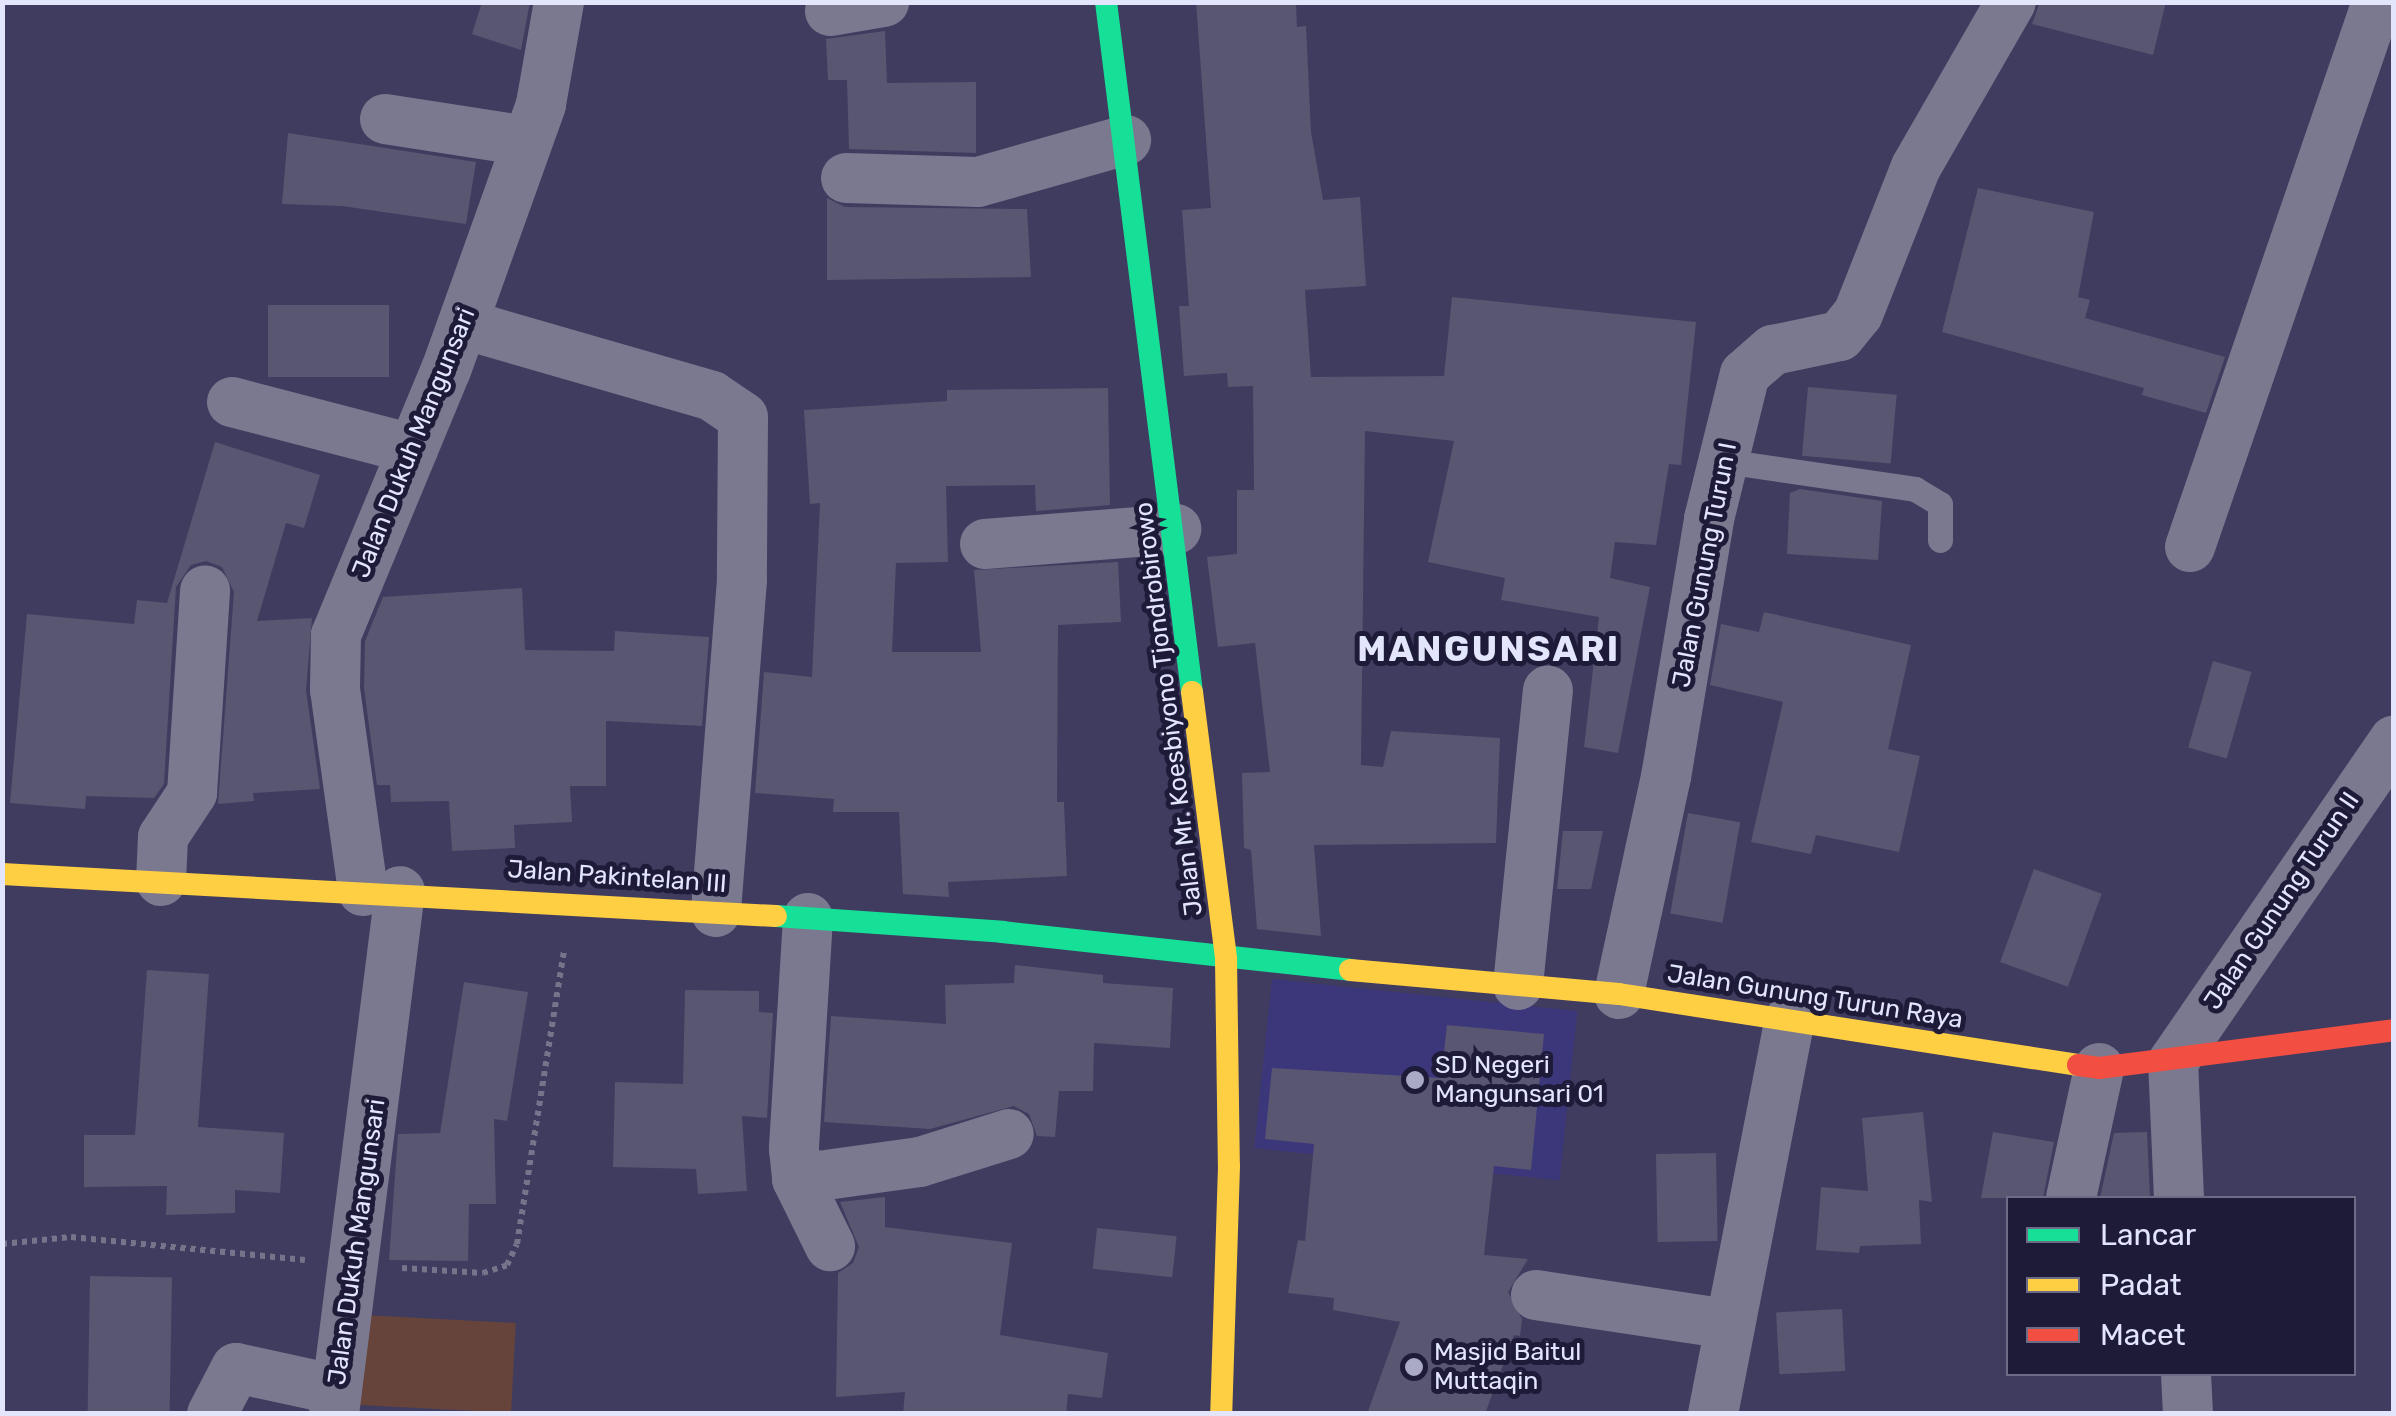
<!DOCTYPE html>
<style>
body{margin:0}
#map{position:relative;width:2396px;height:1416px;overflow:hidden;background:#3f3c5f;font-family:Rubik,sans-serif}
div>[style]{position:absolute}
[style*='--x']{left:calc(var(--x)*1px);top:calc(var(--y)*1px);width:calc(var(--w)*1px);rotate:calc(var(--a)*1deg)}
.built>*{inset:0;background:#3c367a;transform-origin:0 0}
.green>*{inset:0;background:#66443b;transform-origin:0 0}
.building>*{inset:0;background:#585671;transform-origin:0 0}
.path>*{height:6px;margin-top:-3px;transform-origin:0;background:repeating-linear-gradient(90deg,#75748a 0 5px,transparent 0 10px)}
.lane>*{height:25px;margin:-12.5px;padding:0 12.5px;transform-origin:12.5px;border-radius:12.5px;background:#7a798f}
.street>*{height:50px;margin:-25px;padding:0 25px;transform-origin:25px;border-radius:25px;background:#7a798f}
.fast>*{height:22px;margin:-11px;padding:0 11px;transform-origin:11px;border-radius:11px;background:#16e098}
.slow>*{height:22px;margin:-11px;padding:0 11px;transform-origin:11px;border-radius:11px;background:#ffcf43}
.jam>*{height:22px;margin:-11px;padding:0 11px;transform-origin:11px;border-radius:11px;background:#f24e42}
.dots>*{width:28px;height:28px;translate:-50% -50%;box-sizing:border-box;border:5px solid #1d1b38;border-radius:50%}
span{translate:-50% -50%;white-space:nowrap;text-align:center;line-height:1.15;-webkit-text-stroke:10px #1d1b38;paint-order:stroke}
.street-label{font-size:25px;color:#e3e5fd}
.poi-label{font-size:25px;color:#e3e5fd}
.left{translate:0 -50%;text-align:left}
.district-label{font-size:35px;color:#e3e5fd;font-weight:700;letter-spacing:2.5px}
.frame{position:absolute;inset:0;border:5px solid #e3e5fd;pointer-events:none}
.legend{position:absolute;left:2006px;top:1196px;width:350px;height:180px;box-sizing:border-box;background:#1d1b38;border:2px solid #6c6c87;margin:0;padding:12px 18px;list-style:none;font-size:30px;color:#e3e5fd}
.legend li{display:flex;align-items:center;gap:20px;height:50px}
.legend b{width:50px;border:2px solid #6c6c87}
</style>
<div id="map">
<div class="built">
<i style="left:1272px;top:979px;width:307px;height:170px;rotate:6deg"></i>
</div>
<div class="green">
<i style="left:364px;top:1315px;width:152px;height:90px;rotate:3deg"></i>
</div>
<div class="building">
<i style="clip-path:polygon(482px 2px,530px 2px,521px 50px,472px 34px)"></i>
<i style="clip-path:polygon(1196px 2px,1296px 2px,1297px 27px,1306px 26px,1311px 132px,1323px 200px,1360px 197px,1366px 286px,1305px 290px,1311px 377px,1444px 376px,1452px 297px,1696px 322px,1681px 465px,1669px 464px,1656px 545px,1615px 542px,1610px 578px,1650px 587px,1618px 753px,1584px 747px,1599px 617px,1501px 600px,1505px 578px,1428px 562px,1454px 441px,1365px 431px,1361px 765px,1383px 767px,1391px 731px,1500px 738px,1496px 843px,1314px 845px,1321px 936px,1257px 929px,1251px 850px,1244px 848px,1242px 773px,1270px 772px,1255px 643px,1218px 647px,1207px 557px,1237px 554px,1237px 490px,1254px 490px,1253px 386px,1228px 387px,1227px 373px,1184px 376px,1179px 306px,1189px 306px,1182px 210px,1211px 208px)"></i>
<i style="clip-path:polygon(2040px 2px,2166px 2px,2153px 55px,2032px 24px)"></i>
<i style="clip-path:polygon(885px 31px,887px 83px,976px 82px,976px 153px,849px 149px,847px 80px,828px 80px,826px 39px)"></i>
<i style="clip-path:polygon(288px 133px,476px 162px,466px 224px,342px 206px,282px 204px)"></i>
<i style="clip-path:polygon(1978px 188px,2094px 212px,2078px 297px,2090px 300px,2085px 318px,2225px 357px,2206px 413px,2142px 395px,2144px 388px,1942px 332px)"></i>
<i style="clip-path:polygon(827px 198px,845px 207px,1027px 209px,1031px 277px,827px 280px)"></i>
<i style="left:389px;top:305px;width:72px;height:121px;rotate:90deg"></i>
<i style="left:1808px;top:387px;width:89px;height:69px;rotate:5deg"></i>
<i style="clip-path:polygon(1108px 388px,1110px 505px,1036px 511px,1035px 485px,946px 486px,948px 562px,896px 563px,892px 652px,981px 652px,974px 570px,1118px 562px,1121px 622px,1058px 625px,1057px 802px,1064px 802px,1067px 876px,948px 882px,949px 897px,903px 894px,899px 812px,833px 812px,834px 799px,755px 793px,764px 672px,812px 677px,820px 503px,810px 504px,804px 410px,947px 401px,947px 390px)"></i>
<i style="clip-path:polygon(215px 442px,320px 475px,304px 528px,286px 523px,257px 621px,312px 618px,306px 690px,320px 789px,253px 793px,254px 801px,218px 804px,234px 592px,222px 567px,206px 561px,191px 565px,176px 587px,164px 784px,154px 798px,86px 796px,85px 809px,10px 803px,27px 614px,134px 624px,137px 600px,167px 603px)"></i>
<i style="clip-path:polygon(1800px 489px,1882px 501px,1878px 560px,1787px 554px,1790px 493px)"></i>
<i style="clip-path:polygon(522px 588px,525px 650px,614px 651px,615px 631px,709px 637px,702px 726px,606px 721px,606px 786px,570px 786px,572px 822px,514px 825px,515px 848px,452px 851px,449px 801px,391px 802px,390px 785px,377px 785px,364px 688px,365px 641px,383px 597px)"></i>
<i style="clip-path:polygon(1764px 612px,1911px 645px,1888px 749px,1920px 756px,1899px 852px,1816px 835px,1811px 854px,1751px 842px,1783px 702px,1710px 685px,1721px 624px,1759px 632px)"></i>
<i style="left:2213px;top:661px;width:40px;height:90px;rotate:16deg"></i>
<i style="left:1688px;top:813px;width:53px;height:102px;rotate:10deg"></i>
<i style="clip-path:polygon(1563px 831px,1603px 831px,1591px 889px,1557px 889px)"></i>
<i style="left:2034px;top:869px;width:72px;height:99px;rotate:20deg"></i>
<i style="clip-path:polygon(1015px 965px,1103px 975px,1103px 983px,1173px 988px,1170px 1048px,1094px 1043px,1093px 1091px,1059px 1091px,1055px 1137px,1037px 1136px,1029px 1114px,1014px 1106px,930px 1129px,824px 1122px,831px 1016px,946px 1024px,945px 985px,1014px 983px)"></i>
<i style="clip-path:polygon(147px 970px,209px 974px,198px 1127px,284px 1133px,280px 1193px,235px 1190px,235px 1213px,166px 1215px,167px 1186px,84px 1187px,84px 1135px,135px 1135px)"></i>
<i style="clip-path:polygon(464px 982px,528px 992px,507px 1121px,494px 1119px,496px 1204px,469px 1204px,468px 1261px,389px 1260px,398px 1134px,440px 1133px)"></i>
<i style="clip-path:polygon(685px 990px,759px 991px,759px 1012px,773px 1013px,767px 1118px,742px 1116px,747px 1191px,698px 1194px,696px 1169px,613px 1167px,615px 1082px,683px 1084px)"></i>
<i style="clip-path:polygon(1447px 1025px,1544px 1034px,1531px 1170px,1494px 1166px,1484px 1255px,1528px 1259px,1508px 1292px,1522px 1319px,1520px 1336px,1514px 1335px,1485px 1414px,1367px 1414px,1400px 1322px,1333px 1310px,1334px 1298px,1288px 1293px,1298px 1240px,1305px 1241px,1314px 1144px,1265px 1139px,1272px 1068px,1441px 1078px)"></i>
<i style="clip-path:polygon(1923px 1112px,1932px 1202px,1919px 1200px,1921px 1244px,1860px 1246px,1859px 1253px,1816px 1250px,1821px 1187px,1868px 1191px,1862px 1118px)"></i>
<i style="clip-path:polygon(1993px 1132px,2054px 1142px,2043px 1198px,1981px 1198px)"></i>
<i style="clip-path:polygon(2147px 1132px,2150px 1198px,2100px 1198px,2114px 1133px)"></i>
<i style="left:1716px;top:1153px;width:88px;height:60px;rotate:89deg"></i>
<i style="clip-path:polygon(885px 1197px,885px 1227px,1012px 1243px,1000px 1335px,1108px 1353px,1102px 1398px,1068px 1394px,1066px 1414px,903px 1414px,905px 1392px,836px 1397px,838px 1273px,853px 1263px,859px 1247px,840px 1202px)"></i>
<i style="left:1097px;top:1228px;width:80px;height:41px;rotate:6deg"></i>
<i style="left:90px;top:1276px;width:82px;height:138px;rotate:1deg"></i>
<i style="left:1842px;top:1309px;width:62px;height:66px;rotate:87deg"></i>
</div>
<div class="path">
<i style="--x:2;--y:1244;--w:69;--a:-5.8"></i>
<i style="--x:71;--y:1237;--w:235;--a:5.6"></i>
<i style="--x:402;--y:1268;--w:81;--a:3.5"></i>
<i style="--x:483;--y:1273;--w:25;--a:-18"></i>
<i style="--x:507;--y:1265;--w:23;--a:-65"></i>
<i style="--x:517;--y:1244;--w:297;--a:-80.9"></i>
</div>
<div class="lane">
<i style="--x:1724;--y:461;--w:193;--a:8.3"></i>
<i style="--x:1915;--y:489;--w:29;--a:31"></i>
<i style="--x:1940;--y:504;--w:36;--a:90"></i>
</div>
<div class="street">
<i style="--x:830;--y:11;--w:55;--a:-9.5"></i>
<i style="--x:385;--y:119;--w:144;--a:8.8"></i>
<i style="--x:846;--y:178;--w:132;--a:1.7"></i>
<i style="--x:978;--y:182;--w:154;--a:-15.8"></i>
<i style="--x:463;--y:324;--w:259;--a:16.1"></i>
<i style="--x:712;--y:396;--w:37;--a:34"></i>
<i style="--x:743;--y:417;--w:163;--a:90.4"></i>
<i style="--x:742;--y:580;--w:333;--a:94.5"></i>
<i style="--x:232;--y:402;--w:187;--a:14.6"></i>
<i style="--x:985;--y:544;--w:192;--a:-4.5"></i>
<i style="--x:2190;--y:547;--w:576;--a:-71.06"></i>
<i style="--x:161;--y:881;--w:44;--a:-87.4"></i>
<i style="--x:163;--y:837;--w:53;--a:-56.6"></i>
<i style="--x:192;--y:793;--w:203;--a:-86.3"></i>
<i style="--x:363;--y:891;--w:203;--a:-97.9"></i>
<i style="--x:335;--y:690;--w:55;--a:-89"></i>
<i style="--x:336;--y:635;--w:287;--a:-67.5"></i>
<i style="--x:446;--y:370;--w:282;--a:-70.3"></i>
<i style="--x:541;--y:104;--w:104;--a:-80"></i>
<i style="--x:808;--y:918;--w:231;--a:93.5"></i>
<i style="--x:794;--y:1149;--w:30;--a:84"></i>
<i style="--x:797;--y:1179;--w:75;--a:63.8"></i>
<i style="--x:1518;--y:985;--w:296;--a:-84.2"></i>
<i style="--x:1619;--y:994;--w:222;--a:-77.8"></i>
<i style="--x:1666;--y:777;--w:262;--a:-80.5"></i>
<i style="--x:1709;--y:519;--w:149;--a:-76.1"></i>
<i style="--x:1745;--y:374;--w:37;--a:-41"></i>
<i style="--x:1773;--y:350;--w:68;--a:-11.8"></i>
<i style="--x:1840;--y:336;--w:28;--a:-51"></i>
<i style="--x:1858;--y:314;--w:158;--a:-68.5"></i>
<i style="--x:1916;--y:167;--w:190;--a:-60.1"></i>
<i style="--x:797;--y:1179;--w:124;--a:-7.9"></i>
<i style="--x:920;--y:1162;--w:93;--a:-17.5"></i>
<i style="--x:2071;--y:1198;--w:133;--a:-77.8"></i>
<i style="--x:2179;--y:1198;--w:136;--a:-92.5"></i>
<i style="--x:2173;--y:1062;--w:390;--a:-55.5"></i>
<i style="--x:1536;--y:1295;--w:193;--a:8.6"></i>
<i style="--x:2186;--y:1374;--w:40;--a:87.1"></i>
<i style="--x:212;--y:1414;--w:52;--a:-62.4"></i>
<i style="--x:236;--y:1368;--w:103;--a:12.3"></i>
<i style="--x:334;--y:1414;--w:527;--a:-82.81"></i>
<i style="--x:1713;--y:1414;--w:402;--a:-79"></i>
</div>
<div class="fast">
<i style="--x:1106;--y:2;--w:695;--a:82.9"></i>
<i style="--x:776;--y:916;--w:227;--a:4"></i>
<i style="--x:1002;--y:932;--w:350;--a:6.2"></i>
</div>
<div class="slow">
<i style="--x:1192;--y:692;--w:269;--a:82.7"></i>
<i style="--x:1226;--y:959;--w:207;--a:89.2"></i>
<i style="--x:1229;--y:1166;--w:248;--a:91.8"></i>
<i style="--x:2;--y:874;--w:775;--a:3.11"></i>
<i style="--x:1350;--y:970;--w:270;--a:5.1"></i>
<i style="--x:1619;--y:994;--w:464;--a:8.8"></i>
</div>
<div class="jam">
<i style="--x:2078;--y:1065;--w:21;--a:8"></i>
<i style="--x:2099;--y:1068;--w:297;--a:-7.3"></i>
</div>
<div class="dots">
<i style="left:1415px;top:1080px;background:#aaaac6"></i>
<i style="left:1414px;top:1367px;background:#aaaac6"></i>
</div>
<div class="street-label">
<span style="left:414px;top:443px;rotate:-68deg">Jalan Dukuh Mangunsari</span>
<span style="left:1705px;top:565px;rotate:-79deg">Jalan Gunung Turun I</span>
<span style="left:1169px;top:709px;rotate:-97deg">Jalan Mr. Koesbiyono Tjondrobirowo</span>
<span style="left:617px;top:877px;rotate:4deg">Jalan Pakintelan III</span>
<span style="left:2282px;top:901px;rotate:-56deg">Jalan Gunung Turun II</span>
<span style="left:1815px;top:997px;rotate:9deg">Jalan Gunung Turun Raya</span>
<span style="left:357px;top:1242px;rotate:-82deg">Jalan Dukuh Mangunsari</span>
</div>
<div class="poi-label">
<span class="left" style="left:1435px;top:1080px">SD Negeri<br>Mangunsari 01</span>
<span class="left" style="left:1434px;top:1367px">Masjid Baitul<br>Muttaqin</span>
</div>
<div class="district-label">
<span style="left:1489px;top:649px">MANGUNSARI</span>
</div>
<div class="frame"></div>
<ul class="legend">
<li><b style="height:12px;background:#16e098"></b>Lancar</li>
<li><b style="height:12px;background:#ffcf43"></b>Padat</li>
<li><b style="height:12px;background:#f24e42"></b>Macet</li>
</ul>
</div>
